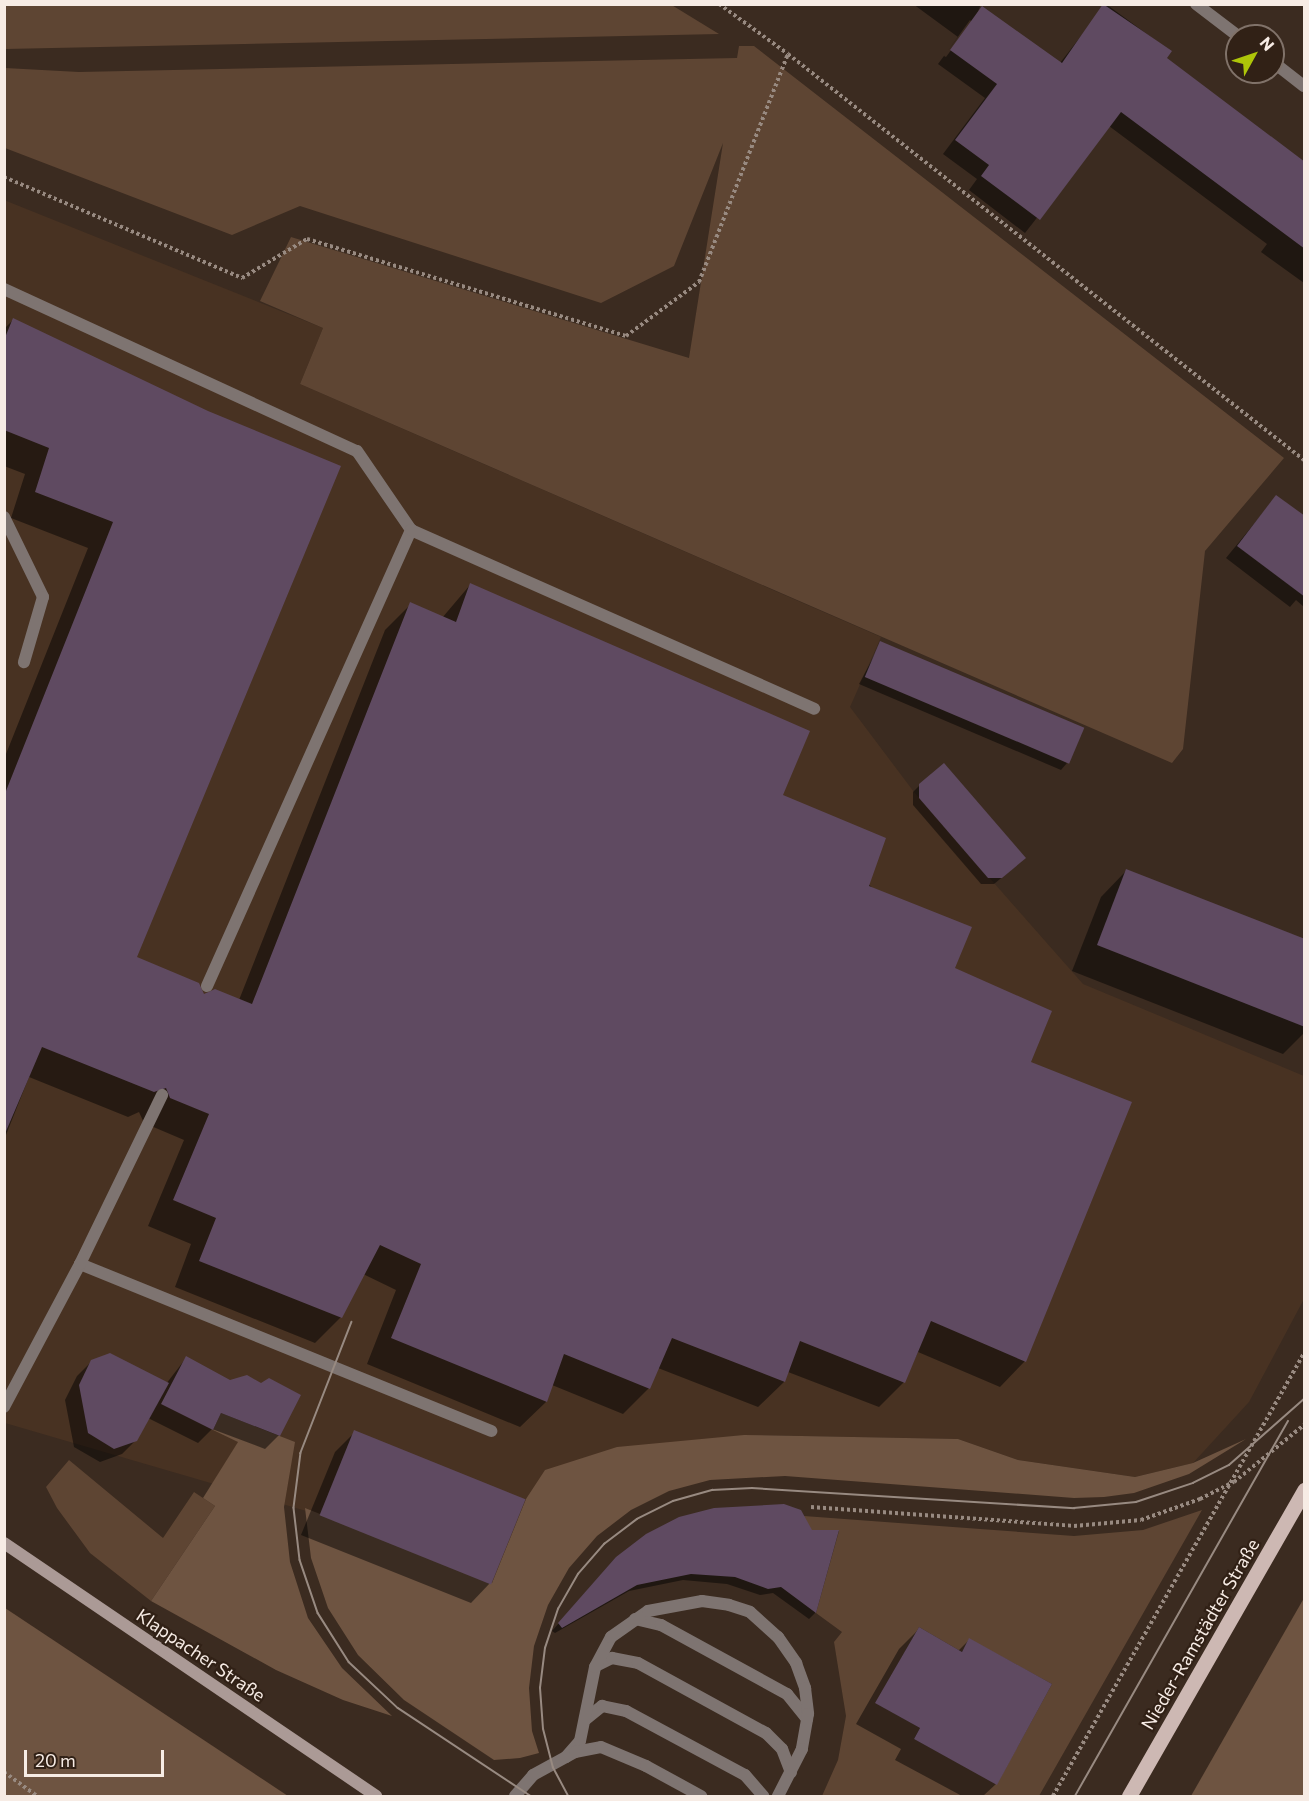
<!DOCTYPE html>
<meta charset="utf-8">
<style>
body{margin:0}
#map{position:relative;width:1309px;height:1801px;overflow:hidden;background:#3b2b20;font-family:Commissioner,sans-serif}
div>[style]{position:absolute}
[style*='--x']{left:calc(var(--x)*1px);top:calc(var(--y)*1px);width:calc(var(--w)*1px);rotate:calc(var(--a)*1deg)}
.built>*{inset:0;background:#483222}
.green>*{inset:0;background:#5e4533}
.forest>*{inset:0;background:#6e5441}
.shadow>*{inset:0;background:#0007}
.building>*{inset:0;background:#5f4a61;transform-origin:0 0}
.path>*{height:4px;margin-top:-2px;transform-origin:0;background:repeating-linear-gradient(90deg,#988a81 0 3px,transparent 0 6px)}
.service>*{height:12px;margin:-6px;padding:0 6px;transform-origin:6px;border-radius:6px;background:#7e7471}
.minor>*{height:12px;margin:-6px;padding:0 6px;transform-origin:6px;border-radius:6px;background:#7e7471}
.secondary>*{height:12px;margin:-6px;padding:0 6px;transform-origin:6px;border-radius:6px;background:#ab9a96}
.primary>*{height:15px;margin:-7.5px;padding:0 7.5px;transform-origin:7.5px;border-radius:7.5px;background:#cdb8b3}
.tram>*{height:1.5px;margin:-0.75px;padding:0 0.75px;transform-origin:0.75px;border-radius:0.75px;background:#988a81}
span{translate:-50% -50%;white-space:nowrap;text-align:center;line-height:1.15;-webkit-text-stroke:4.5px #312116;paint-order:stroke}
.street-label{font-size:18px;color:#f7ece5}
.frame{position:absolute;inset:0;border:6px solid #f7ece5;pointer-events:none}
.north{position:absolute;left:1225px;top:24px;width:60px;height:60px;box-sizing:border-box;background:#312116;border:2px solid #807269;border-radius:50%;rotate:50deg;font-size:16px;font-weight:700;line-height:24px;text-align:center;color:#f7ece5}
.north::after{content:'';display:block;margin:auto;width:21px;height:27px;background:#aec509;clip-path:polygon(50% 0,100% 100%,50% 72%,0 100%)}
.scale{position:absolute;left:24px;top:1750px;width:140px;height:27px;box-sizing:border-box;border:3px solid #f7ece5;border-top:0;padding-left:8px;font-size:18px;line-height:21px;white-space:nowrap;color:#f7ece5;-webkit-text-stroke:4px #312116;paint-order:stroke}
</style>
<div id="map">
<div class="built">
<i style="clip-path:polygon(4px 200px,323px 328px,300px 384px,881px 637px,850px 707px,914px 792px,1083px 984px,1304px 1076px,1304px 1299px,1249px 1402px,1193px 1463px,1135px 1477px,1018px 1460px,958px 1439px,744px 1435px,526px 1499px,492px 1583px,320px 1515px,5px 1423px)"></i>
</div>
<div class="green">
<i style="clip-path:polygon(670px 4px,719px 34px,5px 49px,5px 5px)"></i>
<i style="clip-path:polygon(739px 46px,754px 46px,1284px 458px,1205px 551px,1183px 749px,1172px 763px,300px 384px,323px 328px,260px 301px,291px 237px,689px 358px,723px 143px,674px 266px,601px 303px,300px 206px,232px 235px,5px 148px,5px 68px,79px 72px,737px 58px)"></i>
<i style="clip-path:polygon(69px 1460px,163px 1538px,194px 1492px,215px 1506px,151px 1601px,90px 1553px,57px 1508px,46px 1487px)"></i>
<i style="clip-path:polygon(evenodd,1202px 1510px,1039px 1796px,822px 1796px,838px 1760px,846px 1716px,834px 1642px,842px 1632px,816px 1613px,839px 1531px,806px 1530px,804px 1516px,1074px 1536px,1143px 1530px,1202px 1510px,919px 1627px,962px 1652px,969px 1639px,1052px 1684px,997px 1784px,914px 1739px,920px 1728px,876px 1703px,919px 1627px)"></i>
</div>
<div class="forest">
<i style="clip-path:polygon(221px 1413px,295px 1442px,284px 1507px,290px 1562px,308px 1618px,342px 1668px,392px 1716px,343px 1700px,276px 1670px,151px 1601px,215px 1506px,203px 1498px,238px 1442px,213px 1430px)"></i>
<i style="clip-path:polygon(744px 1435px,958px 1439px,1018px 1460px,1135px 1477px,1193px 1463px,1246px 1439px,1189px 1474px,1134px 1493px,1104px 1497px,1074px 1498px,785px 1476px,710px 1480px,669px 1491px,631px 1510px,597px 1536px,569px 1568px,548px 1605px,534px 1646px,529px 1688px,532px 1731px,539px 1753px,520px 1758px,494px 1760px,404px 1700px,358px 1655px,328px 1608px,311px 1558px,305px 1508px,492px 1583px,526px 1499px,545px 1470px,617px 1447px)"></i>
<i style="clip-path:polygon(1304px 1598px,1304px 1796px,1191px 1796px)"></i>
<i style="clip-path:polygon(4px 1608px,5px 1608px,288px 1796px,5px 1796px)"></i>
</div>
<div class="shadow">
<i style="clip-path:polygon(evenodd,913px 4px,981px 4px,977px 14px,1060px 63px,1106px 4px,1170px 51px,1165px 59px,1304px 177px,1304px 283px,1261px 252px,1267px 244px,1109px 126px,1025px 233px,969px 190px,977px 179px,943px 154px,985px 98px,938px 64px,958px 37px,913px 4px,970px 20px,972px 22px,946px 57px,944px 56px,970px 20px)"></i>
<i style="clip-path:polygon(13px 320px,208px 412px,135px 958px,203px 996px,239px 1000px,385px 630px,411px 604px,442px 618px,470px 585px,781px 796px,953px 969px,1029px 1063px,1025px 1361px,1000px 1387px,918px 1352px,904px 1382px,879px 1407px,788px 1372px,784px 1382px,758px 1407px,658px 1368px,649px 1388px,623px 1414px,552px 1385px,546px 1402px,520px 1427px,367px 1364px,396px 1290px,363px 1274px,341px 1317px,315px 1343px,175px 1287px,191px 1244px,148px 1226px,184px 1140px,144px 1123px,139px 1112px,128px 1117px,29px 1077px,4px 1140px,4px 759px,88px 548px,11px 518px,25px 474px,4px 466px,4px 329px)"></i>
<i style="clip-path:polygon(1276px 497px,1304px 519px,1304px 607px,1296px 600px,1290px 607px,1226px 558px)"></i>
<i style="clip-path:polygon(881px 643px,1067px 763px,1061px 770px,859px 684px)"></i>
<i style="clip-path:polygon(920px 785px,1017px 865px,994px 884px,981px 884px,913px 805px,913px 792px)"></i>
<i style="clip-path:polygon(1126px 871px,1304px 941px,1304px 1033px,1283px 1054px,1072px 971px,1101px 897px)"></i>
<i style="clip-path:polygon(186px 1358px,279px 1435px,265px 1449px,212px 1429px,198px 1443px,148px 1418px,136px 1440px,122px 1454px,100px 1462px,74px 1447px,65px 1400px,77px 1376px,92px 1361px,166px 1384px)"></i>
<i style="clip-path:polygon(355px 1432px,491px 1582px,471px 1603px,301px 1535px,335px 1452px)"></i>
<i style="clip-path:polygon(811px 1531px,837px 1532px,815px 1613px,809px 1619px,773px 1593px,760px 1595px,727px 1584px,683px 1580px,629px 1591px,555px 1633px,552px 1631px,610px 1565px)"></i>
<i style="clip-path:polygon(919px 1629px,958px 1651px,969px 1640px,996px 1784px,983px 1796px,962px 1796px,895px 1760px,901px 1749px,856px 1724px,899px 1649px)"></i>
</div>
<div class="building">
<i style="clip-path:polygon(1103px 4px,1172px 51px,1167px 58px,1305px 162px,1305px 249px,1121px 112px,1040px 220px,981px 176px,989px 165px,955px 140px,997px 84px,950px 50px,982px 6px,1062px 63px)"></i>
<i style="clip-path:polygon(13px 318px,208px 411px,341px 466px,137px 957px,199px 983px,204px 994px,215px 989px,252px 1004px,410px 602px,456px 622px,470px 583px,810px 731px,783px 795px,886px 838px,869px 886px,972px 927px,955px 968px,1052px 1011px,1031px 1062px,1132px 1102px,1026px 1362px,931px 1321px,905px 1383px,800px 1341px,785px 1382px,672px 1338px,650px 1389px,564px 1354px,547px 1402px,391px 1338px,421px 1264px,380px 1245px,342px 1318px,199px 1261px,216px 1218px,173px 1200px,209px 1114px,170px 1098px,166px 1088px,154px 1092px,42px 1047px,4px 1136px,4px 796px,113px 522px,35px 492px,49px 448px,4px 430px,4px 340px)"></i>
<i style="clip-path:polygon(1276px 495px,1305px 516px,1305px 597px,1237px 546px)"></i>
<i style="left:880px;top:641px;width:222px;height:39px;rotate:23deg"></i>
<i style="clip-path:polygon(944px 763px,1026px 858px,1002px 878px,988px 878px,919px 798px,919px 784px)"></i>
<i style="clip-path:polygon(1126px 869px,1305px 939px,1305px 1027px,1097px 945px)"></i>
<i style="clip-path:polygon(110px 1353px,169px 1383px,137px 1441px,114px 1449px,88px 1433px,79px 1385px,91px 1360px)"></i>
<i style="clip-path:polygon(186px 1356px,230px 1380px,247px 1375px,261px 1383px,269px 1378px,301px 1395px,280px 1436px,221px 1413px,213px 1430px,161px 1404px)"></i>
<i style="left:354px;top:1430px;width:185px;height:92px;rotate:22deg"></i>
<i style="clip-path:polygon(784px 1504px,801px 1510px,812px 1530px,839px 1530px,816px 1613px,781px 1587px,768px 1589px,735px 1577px,691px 1574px,637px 1585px,562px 1628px,558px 1623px,616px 1557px,646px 1534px,679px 1517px,714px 1508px)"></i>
<i style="clip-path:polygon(919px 1627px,962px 1652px,969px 1638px,1052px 1684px,997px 1785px,914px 1739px,920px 1728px,875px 1703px)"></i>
</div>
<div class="path">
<i style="--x:719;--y:4;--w:85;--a:35.9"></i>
<i style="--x:788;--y:54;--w:657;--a:38.2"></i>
<i style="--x:4;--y:177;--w:259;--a:23"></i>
<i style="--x:242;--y:278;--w:76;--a:-31"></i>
<i style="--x:307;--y:239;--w:333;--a:16.9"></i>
<i style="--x:626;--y:336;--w:91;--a:-36.5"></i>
<i style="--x:699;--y:282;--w:245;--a:-68.7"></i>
<i style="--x:811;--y:1507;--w:264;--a:4.1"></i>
<i style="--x:1074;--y:1526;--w:67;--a:-5.1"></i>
<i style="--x:1141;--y:1520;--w:63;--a:-19.6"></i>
<i style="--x:1200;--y:1499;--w:38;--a:-27"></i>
<i style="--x:1234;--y:1482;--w:90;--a:-39.2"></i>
<i style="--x:4;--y:1772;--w:41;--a:36"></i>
<i style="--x:1053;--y:1796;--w:509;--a:-60.46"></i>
</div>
<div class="service">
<i style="--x:4;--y:289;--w:388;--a:24.7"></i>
<i style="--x:357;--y:451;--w:96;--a:55.6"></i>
<i style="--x:4;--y:517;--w:89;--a:64"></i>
<i style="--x:43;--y:597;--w:68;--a:106.3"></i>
<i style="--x:207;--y:986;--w:500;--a:-65.9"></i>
<i style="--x:411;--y:530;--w:441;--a:23.9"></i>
<i style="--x:80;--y:1264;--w:444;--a:22.1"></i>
<i style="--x:4;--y:1407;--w:162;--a:-62"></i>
<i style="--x:80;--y:1264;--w:188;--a:-64.1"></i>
<i style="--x:635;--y:1619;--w:27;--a:13"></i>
<i style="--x:661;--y:1625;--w:144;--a:28.7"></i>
<i style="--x:787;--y:1694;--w:32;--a:51"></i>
<i style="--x:596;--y:1666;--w:18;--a:-27"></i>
<i style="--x:612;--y:1658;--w:26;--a:11"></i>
<i style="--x:638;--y:1663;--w:146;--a:28.7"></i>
<i style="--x:766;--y:1733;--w:23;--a:45"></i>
<i style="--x:782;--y:1749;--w:25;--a:69"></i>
<i style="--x:586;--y:1719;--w:21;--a:-39"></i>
<i style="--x:602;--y:1706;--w:25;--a:12"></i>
<i style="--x:626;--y:1711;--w:135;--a:28.3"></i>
<i style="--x:745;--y:1775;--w:28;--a:49"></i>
<i style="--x:566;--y:1757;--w:21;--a:-49"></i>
<i style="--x:580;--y:1741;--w:76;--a:-78.5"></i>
<i style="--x:595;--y:1667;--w:34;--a:-62"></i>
<i style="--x:611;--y:1637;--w:45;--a:-35.1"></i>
<i style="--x:648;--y:1611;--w:55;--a:-10.5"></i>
<i style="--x:702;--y:1601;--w:27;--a:8"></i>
<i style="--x:729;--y:1605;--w:22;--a:18"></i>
<i style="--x:750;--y:1612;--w:38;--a:42"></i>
<i style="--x:778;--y:1637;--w:32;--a:55"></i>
<i style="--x:796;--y:1663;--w:27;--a:70"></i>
<i style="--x:805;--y:1688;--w:26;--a:83"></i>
<i style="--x:808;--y:1714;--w:36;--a:100"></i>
<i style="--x:802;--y:1749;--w:53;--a:117.1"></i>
<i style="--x:515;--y:1796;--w:28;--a:-49"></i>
<i style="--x:533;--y:1775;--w:48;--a:-28.7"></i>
<i style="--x:575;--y:1752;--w:26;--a:-11"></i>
<i style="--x:601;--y:1747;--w:49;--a:22.9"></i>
<i style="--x:646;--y:1766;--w:63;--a:28.6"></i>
</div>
<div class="minor">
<i style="--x:1196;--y:4;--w:53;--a:37.3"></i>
<i style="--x:1273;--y:62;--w:39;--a:38"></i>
</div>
<div class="secondary">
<i style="--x:4;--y:1543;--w:450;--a:34.2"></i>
</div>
<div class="primary">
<i style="--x:1129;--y:1796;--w:353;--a:-60.2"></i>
</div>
<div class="tram">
<i style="--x:352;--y:1322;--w:141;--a:111.3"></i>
<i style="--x:301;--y:1453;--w:55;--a:97.3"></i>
<i style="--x:294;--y:1508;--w:52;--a:83.4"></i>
<i style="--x:300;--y:1560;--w:56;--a:71.2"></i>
<i style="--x:318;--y:1613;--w:58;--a:57.7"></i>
<i style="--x:349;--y:1662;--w:67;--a:43.2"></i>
<i style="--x:398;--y:1708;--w:159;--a:33.5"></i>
<i style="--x:568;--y:1796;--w:32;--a:-118"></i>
<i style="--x:553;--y:1768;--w:40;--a:-104.4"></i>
<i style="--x:543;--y:1729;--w:41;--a:-94.2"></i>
<i style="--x:540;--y:1688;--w:40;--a:-82.9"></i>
<i style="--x:545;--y:1648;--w:41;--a:-71.6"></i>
<i style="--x:558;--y:1609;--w:40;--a:-60.3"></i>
<i style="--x:578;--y:1574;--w:40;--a:-49"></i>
<i style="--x:604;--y:1544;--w:41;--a:-37.1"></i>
<i style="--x:637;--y:1519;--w:40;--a:-26.6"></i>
<i style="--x:673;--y:1501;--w:41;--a:-15.8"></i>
<i style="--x:712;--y:1490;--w:40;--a:-2.9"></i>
<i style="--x:752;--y:1488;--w:323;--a:3.6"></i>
<i style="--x:1074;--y:1508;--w:62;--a:-5.5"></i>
<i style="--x:1136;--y:1502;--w:60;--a:-18.4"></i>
<i style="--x:1193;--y:1483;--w:40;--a:-26.6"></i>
<i style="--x:1229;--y:1465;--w:100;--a:-41.3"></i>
<i style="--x:1075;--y:1796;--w:431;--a:-60.4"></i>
</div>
<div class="street-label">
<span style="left:1200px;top:1634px;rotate:-60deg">Nieder-Ramstädter Straße</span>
<span style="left:201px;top:1655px;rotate:34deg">Klappacher Straße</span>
</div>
<div class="frame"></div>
<div class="north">N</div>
<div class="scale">20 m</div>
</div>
